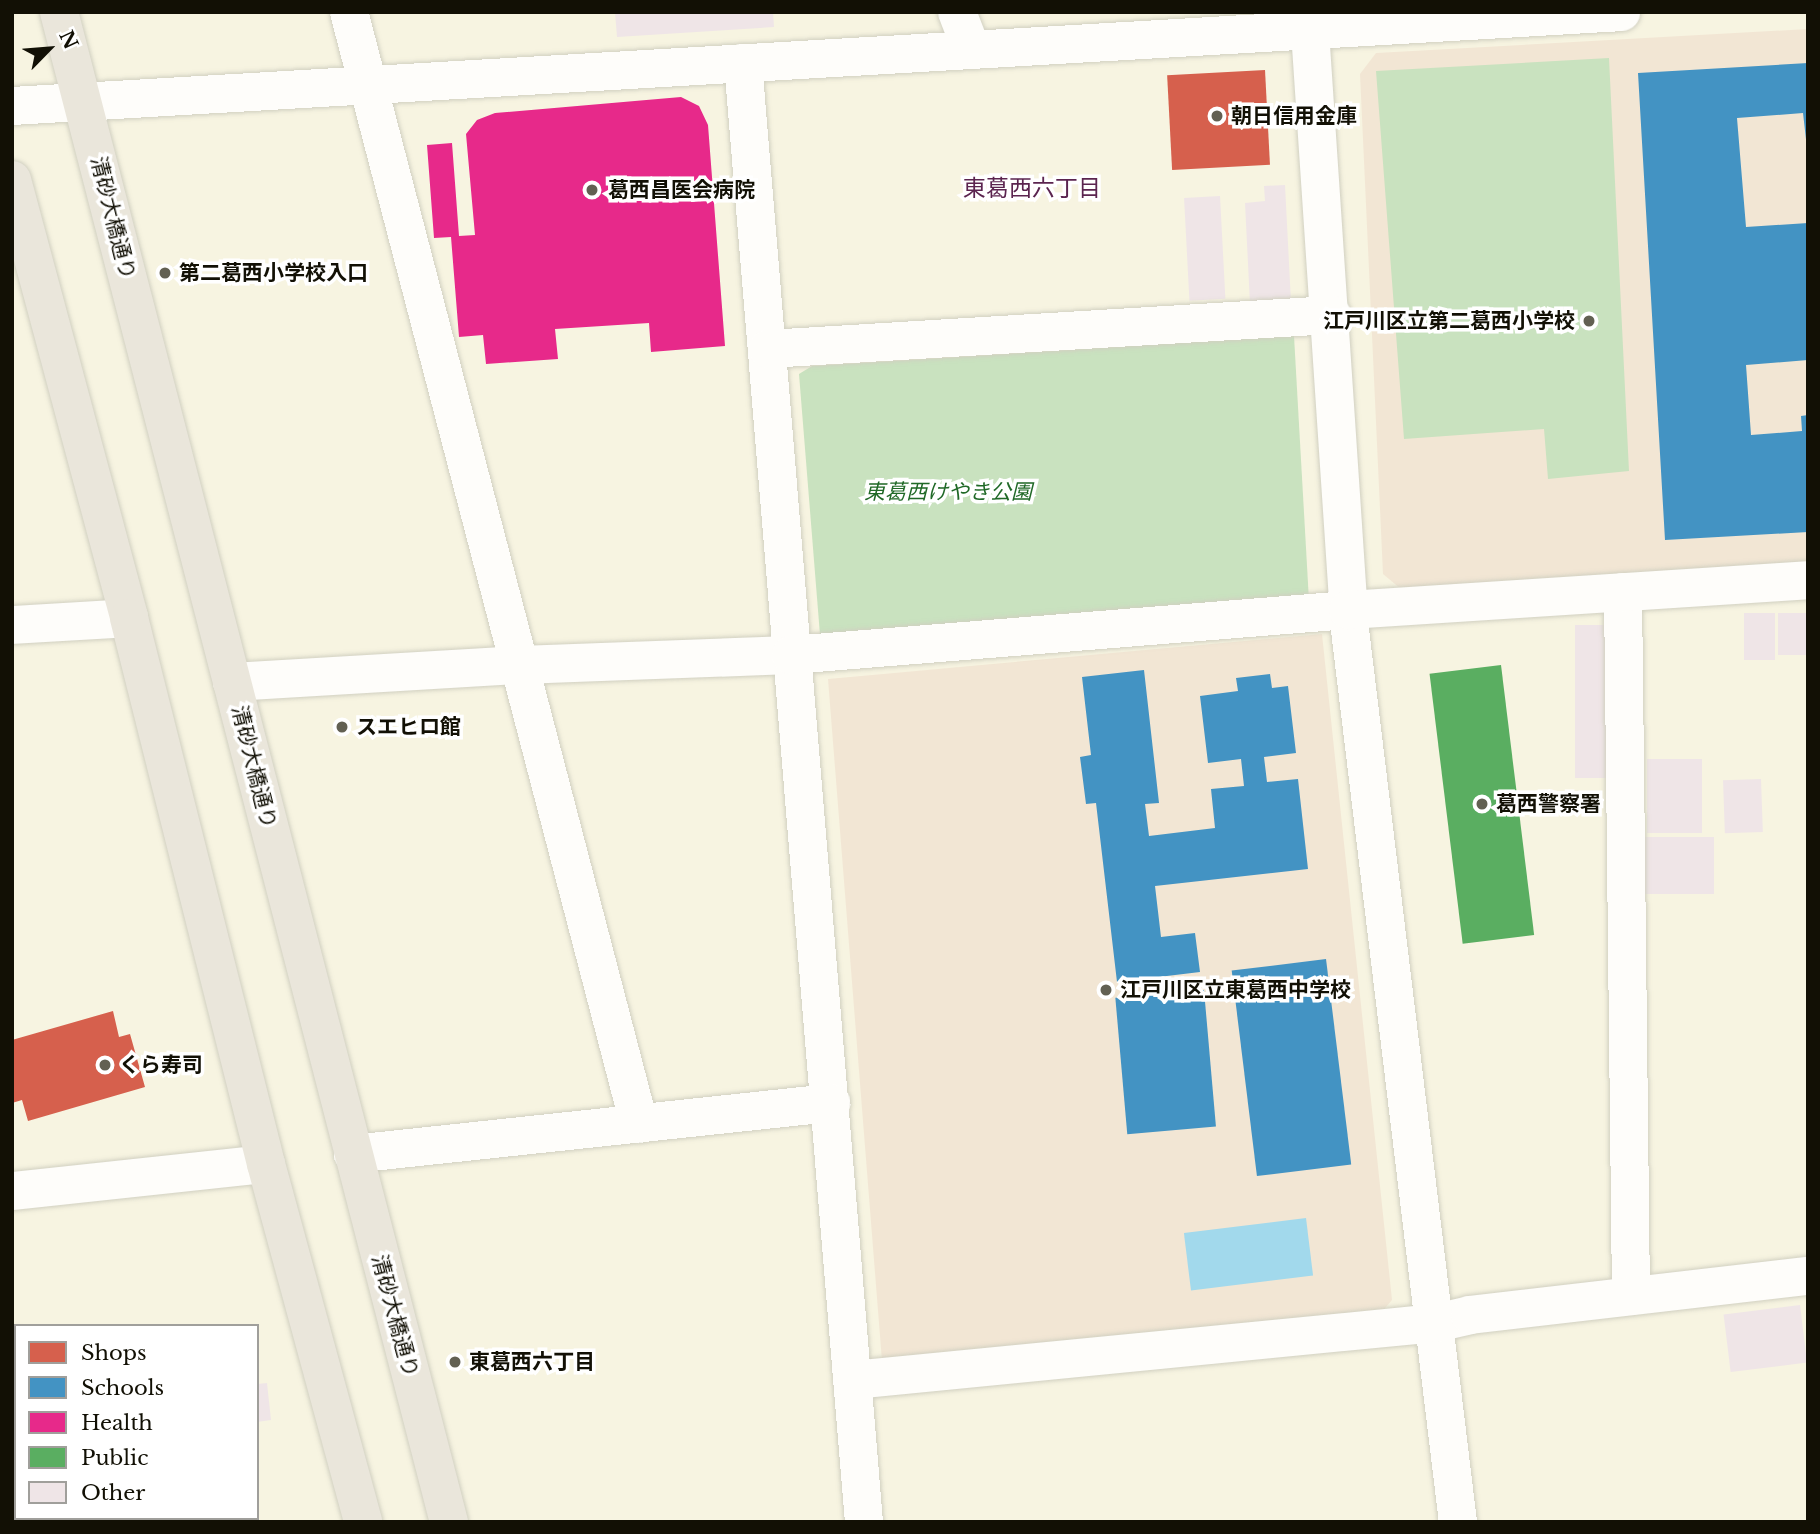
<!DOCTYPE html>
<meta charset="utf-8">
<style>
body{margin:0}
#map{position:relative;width:1820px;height:1534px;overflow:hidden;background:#f7f4e1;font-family:"Libre Baskerville","Noto Sans JP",serif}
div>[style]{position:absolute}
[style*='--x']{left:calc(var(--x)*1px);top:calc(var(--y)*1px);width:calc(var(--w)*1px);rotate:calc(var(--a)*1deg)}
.education>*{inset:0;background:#f2e6d4}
.green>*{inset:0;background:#c9e2bf}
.water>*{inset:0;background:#a2d9ec;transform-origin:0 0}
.shops>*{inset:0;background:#d6604d;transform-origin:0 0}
.schools>*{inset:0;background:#4393c3;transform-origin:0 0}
.health>*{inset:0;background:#e7298a}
.public>*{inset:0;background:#5aae61;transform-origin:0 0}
.building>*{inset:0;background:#efe5e7;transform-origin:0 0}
.roads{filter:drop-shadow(0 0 2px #d1d0c1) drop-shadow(0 0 2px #d1d0c1)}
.minor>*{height:38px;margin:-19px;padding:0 19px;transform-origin:19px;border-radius:19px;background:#fefdfa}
.major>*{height:38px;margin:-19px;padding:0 19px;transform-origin:19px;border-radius:19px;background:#eae6db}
.dots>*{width:19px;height:19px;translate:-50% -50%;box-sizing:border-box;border:4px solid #fff;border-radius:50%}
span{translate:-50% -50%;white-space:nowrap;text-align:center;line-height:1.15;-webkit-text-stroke:7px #fff;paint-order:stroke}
.poi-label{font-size:21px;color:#121005;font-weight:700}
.left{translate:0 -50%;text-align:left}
.right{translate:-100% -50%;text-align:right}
.street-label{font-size:21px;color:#121005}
.park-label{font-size:21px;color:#206927;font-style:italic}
.neighbourhood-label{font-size:23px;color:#5b244f}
.frame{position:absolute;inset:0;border:14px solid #121005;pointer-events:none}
.legend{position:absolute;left:14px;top:1324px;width:245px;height:196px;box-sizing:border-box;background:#fff;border:2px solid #a09f9b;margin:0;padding:9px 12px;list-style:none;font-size:21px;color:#121005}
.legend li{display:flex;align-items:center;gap:14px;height:35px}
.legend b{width:35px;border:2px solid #a09f9b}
.north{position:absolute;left:14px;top:14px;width:70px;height:70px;-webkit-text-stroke:5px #fff;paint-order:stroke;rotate:65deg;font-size:19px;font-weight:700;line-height:28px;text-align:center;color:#121005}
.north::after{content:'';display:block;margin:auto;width:24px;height:32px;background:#121005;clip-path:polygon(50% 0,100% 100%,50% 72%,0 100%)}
</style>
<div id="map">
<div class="education">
<i style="clip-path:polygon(1808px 29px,1808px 569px,1401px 589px,1383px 574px,1360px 74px,1376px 53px)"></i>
<i style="clip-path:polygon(1322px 634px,1392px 1300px,1380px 1314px,882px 1361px,828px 679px)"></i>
</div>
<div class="green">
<i style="clip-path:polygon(1609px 58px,1629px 471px,1548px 479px,1544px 429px,1404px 439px,1376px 71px)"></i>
<i style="clip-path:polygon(1294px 336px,1309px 601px,820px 635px,799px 374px,812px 366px)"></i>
</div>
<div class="water">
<i style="left:1306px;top:1218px;width:58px;height:123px;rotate:83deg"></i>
</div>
<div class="shops">
<i style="left:1265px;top:70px;width:95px;height:98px;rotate:87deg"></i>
<i style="clip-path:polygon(113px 1011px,119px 1037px,130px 1034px,145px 1087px,28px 1121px,22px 1100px,12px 1103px,12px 1040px)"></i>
</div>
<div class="schools">
<i style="clip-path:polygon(1808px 63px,1808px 157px,1803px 113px,1737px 118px,1746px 227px,1808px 223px,1808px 360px,1746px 365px,1751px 435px,1802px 431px,1801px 416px,1808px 415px,1808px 532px,1665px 540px,1638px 73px)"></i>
<i style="clip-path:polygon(1144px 670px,1159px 803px,1145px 804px,1149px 836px,1215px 828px,1211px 789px,1244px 786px,1241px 759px,1208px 763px,1200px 696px,1238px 691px,1236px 678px,1270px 674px,1272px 688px,1288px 686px,1296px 753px,1264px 757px,1267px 782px,1298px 779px,1308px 869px,1155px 886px,1161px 937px,1195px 933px,1200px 972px,1117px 982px,1096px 803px,1086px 804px,1080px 757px,1091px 755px,1082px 677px)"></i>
<i style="left:1326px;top:959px;width:207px;height:95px;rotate:83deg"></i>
<i style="left:1204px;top:990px;width:137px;height:89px;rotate:85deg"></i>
</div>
<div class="health">
<i style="clip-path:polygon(681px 97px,699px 106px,708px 125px,725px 346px,651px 352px,649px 323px,555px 329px,558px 359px,486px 364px,483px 335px,459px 337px,451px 237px,434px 238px,427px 145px,452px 143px,459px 236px,475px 235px,466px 134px,477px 120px,495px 113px)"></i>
</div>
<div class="public">
<i style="left:1501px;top:665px;width:272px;height:72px;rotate:83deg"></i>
</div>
<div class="building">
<i style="clip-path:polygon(615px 12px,773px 12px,774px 27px,617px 37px)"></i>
<i style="clip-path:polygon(1285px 185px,1291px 302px,1250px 304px,1245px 203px,1265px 201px,1264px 186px)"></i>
<i style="left:1220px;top:196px;width:103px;height:36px;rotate:87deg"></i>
<i style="left:1744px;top:613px;width:31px;height:47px"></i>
<i style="left:1778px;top:613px;width:30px;height:42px"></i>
<i style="left:1575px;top:625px;width:33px;height:153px"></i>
<i style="left:1647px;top:759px;width:55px;height:74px"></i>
<i style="left:1761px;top:779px;width:53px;height:38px;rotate:88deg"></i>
<i style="left:1636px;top:837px;width:78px;height:57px"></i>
<i style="left:1800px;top:1305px;width:58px;height:77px;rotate:83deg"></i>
<i style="clip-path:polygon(267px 1383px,271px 1420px,257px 1422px,257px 1384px)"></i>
</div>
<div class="roads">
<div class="minor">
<i style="--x:349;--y:12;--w:1149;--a:75.38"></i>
<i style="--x:957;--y:12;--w:40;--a:69"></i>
<i style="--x:1303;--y:12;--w:20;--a:70"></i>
<i style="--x:1310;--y:31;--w:600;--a:86.18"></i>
<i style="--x:1350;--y:630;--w:899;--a:83.1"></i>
<i style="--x:743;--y:63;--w:1464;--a:85.26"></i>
<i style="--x:12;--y:106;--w:1612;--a:-3.34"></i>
<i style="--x:768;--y:349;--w:565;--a:-3.45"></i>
<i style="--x:1623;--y:592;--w:704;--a:89.35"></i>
<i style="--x:12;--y:625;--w:117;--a:-3.4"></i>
<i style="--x:232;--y:682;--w:289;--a:-3.4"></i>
<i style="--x:520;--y:665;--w:271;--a:-2.1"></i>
<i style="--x:791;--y:655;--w:559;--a:-4.62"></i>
<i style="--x:1348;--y:610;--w:461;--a:-3.7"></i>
<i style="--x:353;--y:1154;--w:481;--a:-6.1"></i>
<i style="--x:12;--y:1191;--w:255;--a:-6.1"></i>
<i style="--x:12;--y:1347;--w:30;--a:82"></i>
<i style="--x:853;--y:1380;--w:586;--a:-5.58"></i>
<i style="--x:1436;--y:1323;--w:35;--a:-13"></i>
<i style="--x:1470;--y:1315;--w:340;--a:-6.6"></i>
<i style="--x:32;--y:1518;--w:4;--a:90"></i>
</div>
<div class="major">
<i style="--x:59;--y:12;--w:1560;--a:75.52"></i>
<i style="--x:12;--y:180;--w:453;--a:75"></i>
<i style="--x:129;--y:618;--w:563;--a:75.91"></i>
<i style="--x:266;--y:1164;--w:371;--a:74.8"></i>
</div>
</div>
<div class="dots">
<i style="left:1217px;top:116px;background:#626052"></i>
<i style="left:592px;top:190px;background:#626052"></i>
<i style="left:165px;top:273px;background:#626052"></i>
<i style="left:1589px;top:321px;background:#626052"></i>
<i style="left:342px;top:727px;background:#626052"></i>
<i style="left:1482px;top:804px;background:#626052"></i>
<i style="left:1106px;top:990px;background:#626052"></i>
<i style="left:105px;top:1065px;background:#626052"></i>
<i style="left:455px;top:1362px;background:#626052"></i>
</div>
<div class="poi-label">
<span class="left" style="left:1231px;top:116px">朝日信用金庫</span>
<span class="left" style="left:608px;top:190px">葛西昌医会病院</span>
<span class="left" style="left:179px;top:273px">第二葛西小学校入口</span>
<span class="right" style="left:1575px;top:321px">江戸川区立第二葛西小学校</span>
<span class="left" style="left:356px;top:727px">スエヒロ館</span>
<span class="left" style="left:1496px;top:804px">葛西警察署</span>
<span class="left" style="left:1120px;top:990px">江戸川区立東葛西中学校</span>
<span class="left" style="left:119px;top:1065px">くら寿司</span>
<span class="left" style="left:469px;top:1362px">東葛西六丁目</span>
</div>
<div class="street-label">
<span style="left:113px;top:218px;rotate:76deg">清砂大橋通り</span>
<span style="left:254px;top:767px;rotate:76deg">清砂大橋通り</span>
<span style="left:395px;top:1316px;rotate:75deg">清砂大橋通り</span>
</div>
<div class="park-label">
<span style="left:948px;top:492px">東葛西けやき公園</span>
</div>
<div class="neighbourhood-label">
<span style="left:1032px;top:188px">東葛西六丁目</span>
</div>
<div class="frame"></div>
<ul class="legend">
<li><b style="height:19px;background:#d6604d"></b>Shops</li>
<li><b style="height:19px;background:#4393c3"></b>Schools</li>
<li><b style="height:19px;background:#e7298a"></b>Health</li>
<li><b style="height:19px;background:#5aae61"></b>Public</li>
<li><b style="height:19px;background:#efe5e7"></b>Other</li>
</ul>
<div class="north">N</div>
</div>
